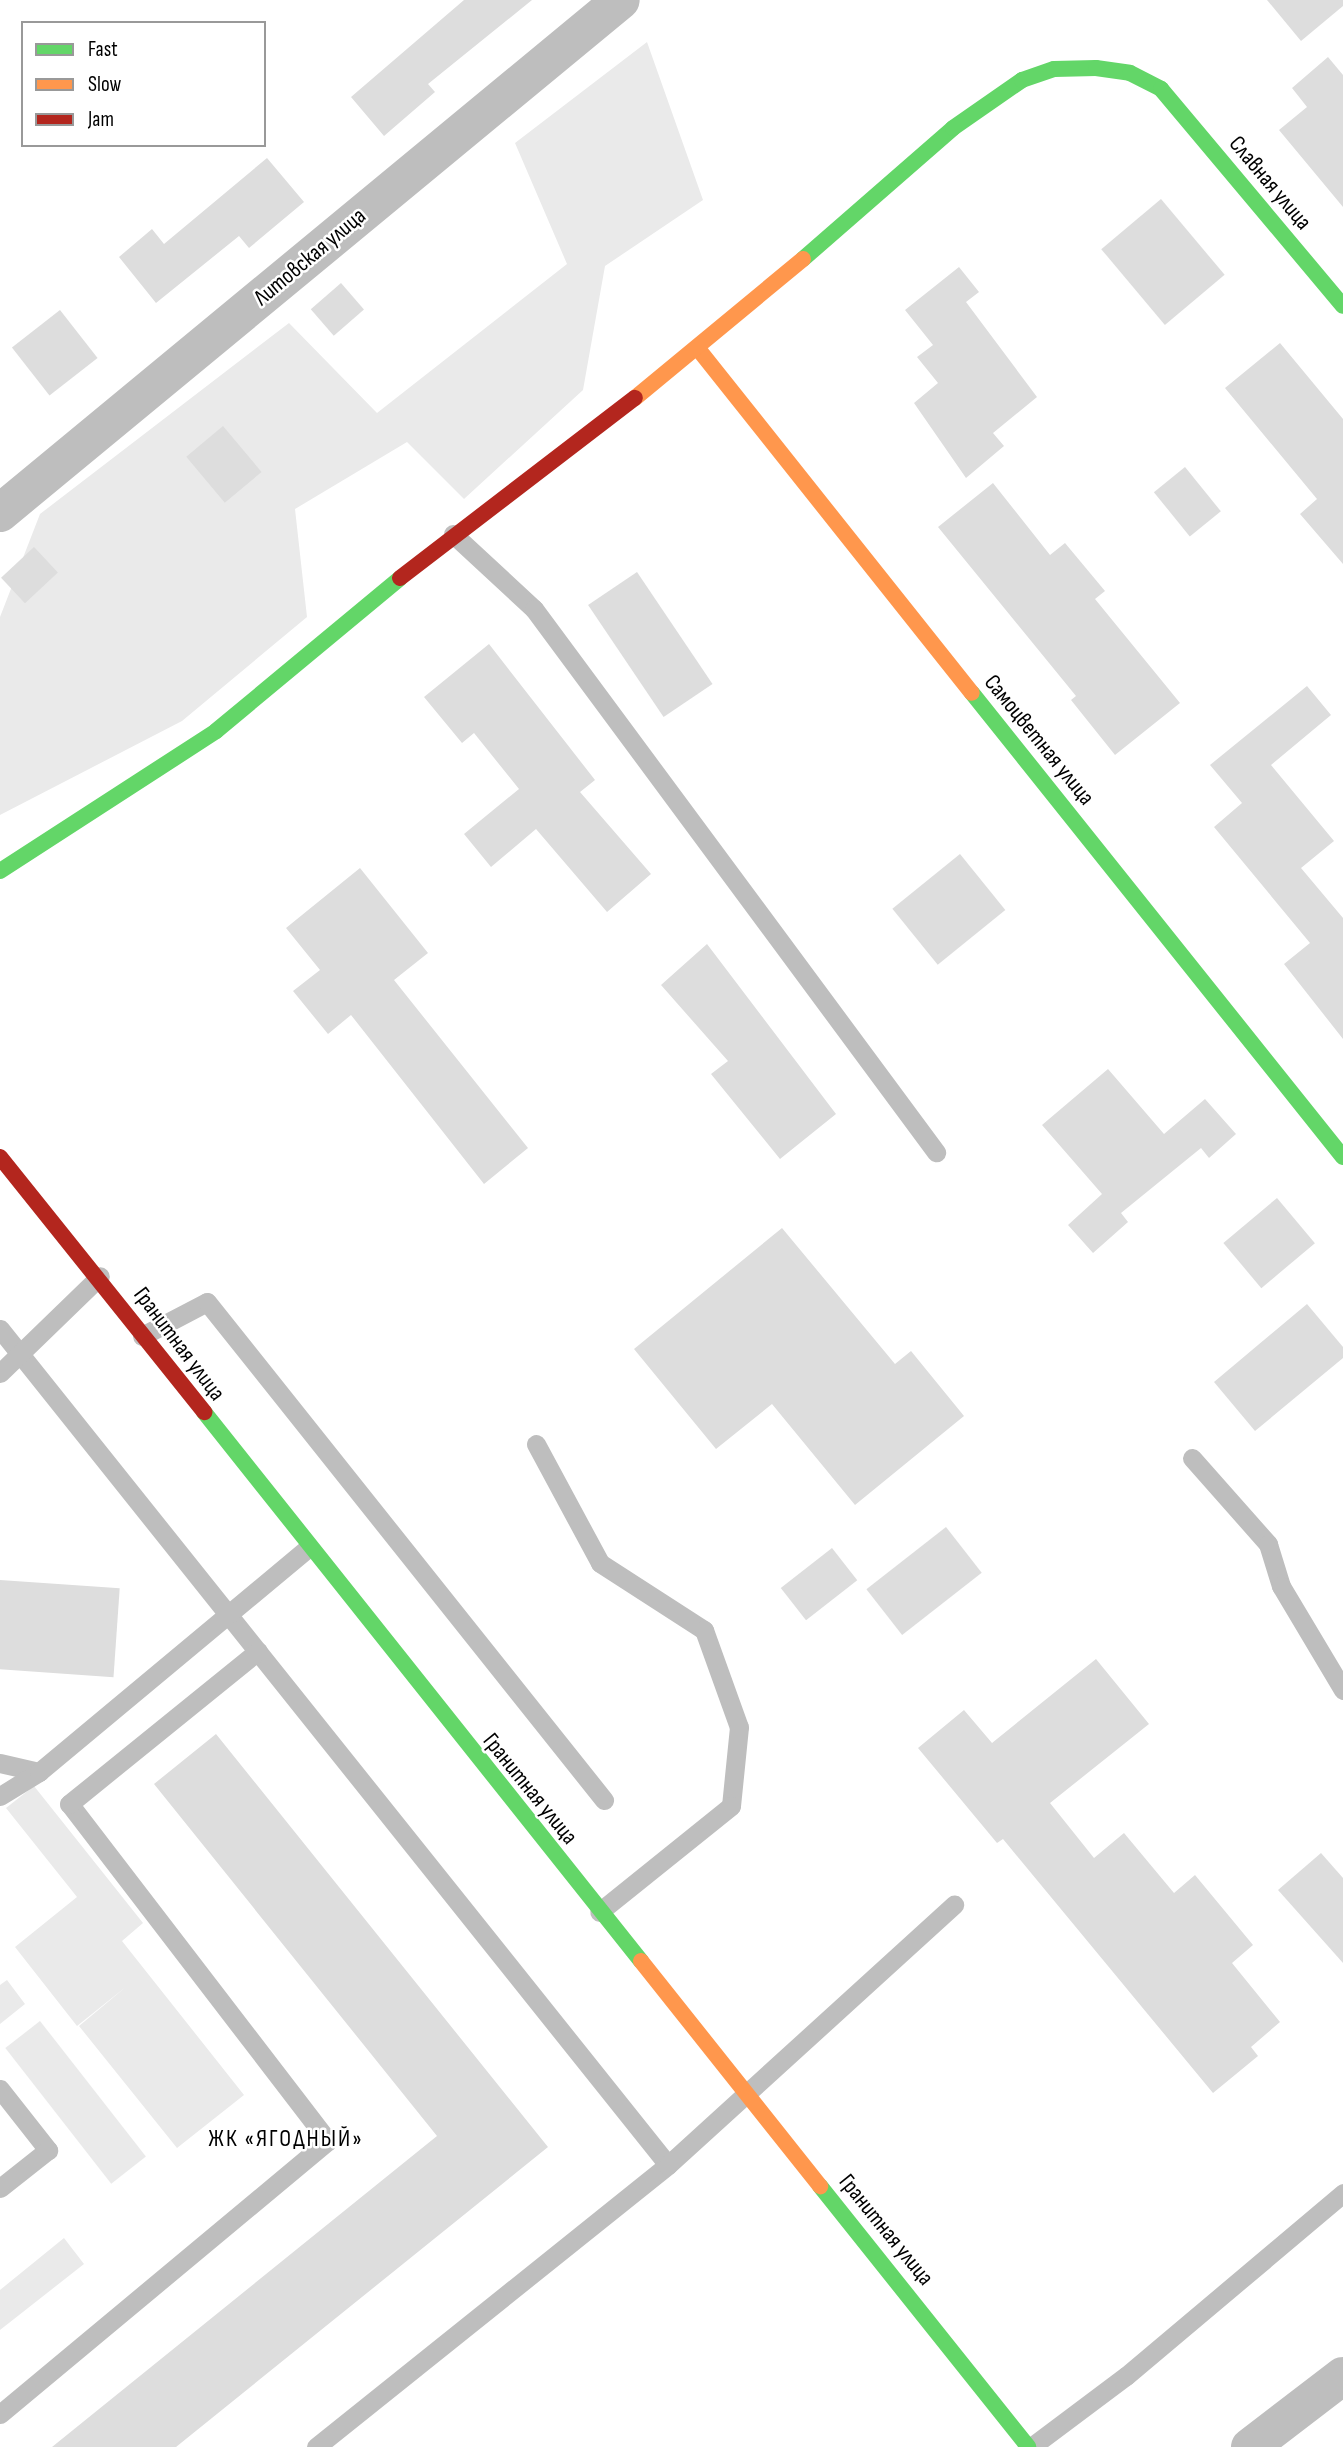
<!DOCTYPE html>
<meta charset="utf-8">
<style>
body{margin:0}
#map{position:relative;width:1343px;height:2447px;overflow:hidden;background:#fff;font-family:"Sofia Sans Condensed",sans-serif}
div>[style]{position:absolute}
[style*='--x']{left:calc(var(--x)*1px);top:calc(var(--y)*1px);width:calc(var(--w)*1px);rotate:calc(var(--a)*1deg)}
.green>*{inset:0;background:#eaeaea;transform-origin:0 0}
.building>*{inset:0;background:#ddd;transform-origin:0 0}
.lane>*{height:19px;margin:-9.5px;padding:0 9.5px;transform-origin:9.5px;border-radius:9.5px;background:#bebebe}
.street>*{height:38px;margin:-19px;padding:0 19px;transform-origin:19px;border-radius:19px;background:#bebebe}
.fast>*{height:16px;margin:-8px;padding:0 8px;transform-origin:8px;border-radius:8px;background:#63d668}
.slow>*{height:16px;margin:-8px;padding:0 8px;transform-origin:8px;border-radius:8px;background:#ff974d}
.jam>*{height:16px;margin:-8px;padding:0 8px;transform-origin:8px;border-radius:8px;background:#b3261e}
span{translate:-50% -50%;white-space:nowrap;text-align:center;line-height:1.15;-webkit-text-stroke:5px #fff;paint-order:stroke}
.street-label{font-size:23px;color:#000}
.neighbourhood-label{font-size:24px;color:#000;letter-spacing:2px}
.legend{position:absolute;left:21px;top:21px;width:245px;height:126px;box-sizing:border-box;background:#fff;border:2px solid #999;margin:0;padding:9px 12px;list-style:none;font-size:21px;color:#000}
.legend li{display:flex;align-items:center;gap:14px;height:35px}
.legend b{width:35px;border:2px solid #999}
</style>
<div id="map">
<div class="green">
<i style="clip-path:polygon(647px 42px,703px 200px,605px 266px,583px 390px,464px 499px,407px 442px,295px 509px,307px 617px,182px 721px,0 815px,0 617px,40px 514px,289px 323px,377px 413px,567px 264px,515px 143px)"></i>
<i style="clip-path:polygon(34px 1786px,143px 1923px,122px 1941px,244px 2095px,177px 2148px,79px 2026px,127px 1986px,77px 2026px,15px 1947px,77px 1897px,6px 1808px)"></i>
<i style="clip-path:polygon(7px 1980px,25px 2004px,0 2024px,0 1985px)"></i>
<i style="left:40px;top:2021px;width:172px;height:44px;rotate:52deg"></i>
<i style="clip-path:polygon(64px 2238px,84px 2264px,0 2330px,0 2290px)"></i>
</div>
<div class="building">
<i style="clip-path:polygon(464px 0,532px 0,428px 84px,435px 92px,384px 136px,351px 97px)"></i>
<i style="clip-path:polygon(1267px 0,1343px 0,1343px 6px,1301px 41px)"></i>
<i style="clip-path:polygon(1328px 57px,1343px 75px,1343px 207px,1279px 130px,1307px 107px,1292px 88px)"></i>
<i style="clip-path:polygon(267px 158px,304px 202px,249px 248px,239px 236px,156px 303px,119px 257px,152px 229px,164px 244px)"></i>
<i style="left:1161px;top:199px;width:99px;height:78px;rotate:50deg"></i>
<i style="clip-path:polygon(959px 267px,979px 292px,966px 302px,1037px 397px,993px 433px,1004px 446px,966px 478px,914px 403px,938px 383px,917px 357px,933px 345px,905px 310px)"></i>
<i style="left:341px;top:283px;width:35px;height:40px;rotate:49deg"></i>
<i style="left:60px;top:310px;width:61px;height:61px;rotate:52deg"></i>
<i style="clip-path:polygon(1280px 343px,1343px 419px,1343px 564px,1300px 514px,1317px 499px,1225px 388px)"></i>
<i style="left:223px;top:426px;width:60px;height:48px;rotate:50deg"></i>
<i style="left:1185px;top:467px;width:57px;height:40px;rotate:51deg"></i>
<i style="clip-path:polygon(993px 483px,1050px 555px,1065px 543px,1105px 591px,1095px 599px,1180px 703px,1115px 755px,1071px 700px,1076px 696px,938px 527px)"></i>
<i style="left:34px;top:547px;width:35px;height:45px;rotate:47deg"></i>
<i style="left:637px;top:572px;width:135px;height:59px;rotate:56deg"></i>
<i style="clip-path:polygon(489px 644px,595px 780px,580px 792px,651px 874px,607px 912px,536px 829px,491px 867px,464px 834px,519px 789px,474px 733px,462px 743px,424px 697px)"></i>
<i style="clip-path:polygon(1307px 686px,1331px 715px,1271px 765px,1334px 841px,1301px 868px,1343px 918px,1343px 1039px,1284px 964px,1310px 943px,1214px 827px,1242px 803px,1210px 765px)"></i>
<i style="left:960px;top:854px;width:72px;height:87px;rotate:51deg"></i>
<i style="clip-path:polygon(360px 868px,428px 953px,394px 980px,528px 1148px,484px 1184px,351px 1015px,328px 1034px,293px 991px,320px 970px,286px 928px)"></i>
<i style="clip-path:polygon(707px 944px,836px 1114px,780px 1159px,711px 1074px,728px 1061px,661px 985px)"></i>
<i style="clip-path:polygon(1108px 1069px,1164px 1134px,1205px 1099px,1236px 1134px,1209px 1158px,1201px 1148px,1121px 1213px,1128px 1222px,1093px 1253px,1068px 1225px,1102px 1194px,1042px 1125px)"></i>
<i style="left:1277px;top:1198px;width:59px;height:70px;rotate:50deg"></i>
<i style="clip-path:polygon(782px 1228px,895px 1364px,911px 1351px,964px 1416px,855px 1505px,772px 1404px,716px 1449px,634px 1349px)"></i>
<i style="clip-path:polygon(1307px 1304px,1343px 1347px,1343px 1358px,1255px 1431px,1214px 1382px)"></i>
<i style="left:946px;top:1527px;width:58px;height:101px;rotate:52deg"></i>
<i style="left:832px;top:1548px;width:41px;height:65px;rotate:52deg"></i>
<i style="left:0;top:1580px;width:120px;height:89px;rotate:4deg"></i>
<i style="clip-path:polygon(1096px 1659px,1149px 1724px,1050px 1803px,1094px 1858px,1124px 1833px,1174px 1893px,1195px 1875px,1253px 1945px,1232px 1963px,1280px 2022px,1251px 2047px,1258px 2056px,1213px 2093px,1003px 1839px,997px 1843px,918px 1748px,964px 1710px,992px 1743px)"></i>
<i style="clip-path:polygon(216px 1734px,548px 2147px,176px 2447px,52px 2447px,437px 2136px,154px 1784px)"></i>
<i style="clip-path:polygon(1321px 1853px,1343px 1878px,1343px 1963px,1278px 1890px)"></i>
</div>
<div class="lane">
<i style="--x:453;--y:534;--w:110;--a:42.8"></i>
<i style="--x:534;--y:609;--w:676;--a:53.49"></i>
<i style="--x:0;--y:1329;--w:1070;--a:51.37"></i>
<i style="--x:668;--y:2165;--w:451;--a:141.3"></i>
<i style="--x:142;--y:1336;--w:73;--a:-27.6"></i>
<i style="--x:207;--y:1302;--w:637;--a:51.44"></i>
<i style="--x:0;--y:1373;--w:139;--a:-44.1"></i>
<i style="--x:536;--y:1444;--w:135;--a:61.7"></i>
<i style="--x:600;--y:1563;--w:124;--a:32.8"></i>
<i style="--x:704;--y:1630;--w:103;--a:70.2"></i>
<i style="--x:739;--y:1727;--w:79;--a:95.8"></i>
<i style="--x:731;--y:1806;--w:169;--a:141.2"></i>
<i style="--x:1192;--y:1458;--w:115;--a:48.5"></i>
<i style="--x:1268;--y:1544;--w:44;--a:72.8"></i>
<i style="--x:1281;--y:1586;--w:121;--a:59.2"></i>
<i style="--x:0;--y:1763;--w:40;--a:13"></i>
<i style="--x:0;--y:1796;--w:46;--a:-31.6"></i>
<i style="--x:39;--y:1772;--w:349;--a:-39.8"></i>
<i style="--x:0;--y:2089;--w:78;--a:51.8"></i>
<i style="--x:48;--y:2150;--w:61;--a:141.6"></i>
<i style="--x:668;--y:2165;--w:387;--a:-42.3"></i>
<i style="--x:0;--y:2414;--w:427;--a:-39.8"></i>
<i style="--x:328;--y:2141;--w:425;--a:-127.5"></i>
<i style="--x:69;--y:1804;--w:243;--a:-39"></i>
<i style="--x:1031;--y:2447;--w:119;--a:-36.8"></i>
<i style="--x:1126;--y:2376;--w:284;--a:-40.1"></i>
</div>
<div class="street">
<i style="--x:0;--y:513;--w:805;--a:-39.56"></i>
<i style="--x:1250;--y:2447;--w:117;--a:-37.4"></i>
</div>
<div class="fast">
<i style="--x:803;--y:259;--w:199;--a:-41.1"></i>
<i style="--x:953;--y:128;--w:84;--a:-34.8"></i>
<i style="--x:1022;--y:80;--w:34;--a:-19"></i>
<i style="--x:1054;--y:69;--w:42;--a:-1.4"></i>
<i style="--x:1096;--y:68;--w:34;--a:8"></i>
<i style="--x:1130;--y:73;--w:35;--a:27"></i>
<i style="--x:1161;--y:89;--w:283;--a:50"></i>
<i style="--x:972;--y:693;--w:594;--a:51.36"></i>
<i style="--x:0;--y:871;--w:257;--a:-32.9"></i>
<i style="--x:216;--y:731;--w:239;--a:-39.7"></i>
<i style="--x:204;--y:1412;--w:702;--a:51.48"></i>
<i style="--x:820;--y:2186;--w:334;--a:51.4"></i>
</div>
<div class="slow">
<i style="--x:699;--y:350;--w:438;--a:51.5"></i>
<i style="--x:635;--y:398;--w:218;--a:-39.6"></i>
<i style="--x:641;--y:1961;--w:288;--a:51.5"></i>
</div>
<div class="jam">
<i style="--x:400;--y:578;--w:296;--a:-37.5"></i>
<i style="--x:0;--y:1157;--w:327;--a:51.3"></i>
</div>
<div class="street-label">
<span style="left:1270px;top:183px;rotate:50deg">Славная улица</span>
<span style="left:310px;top:257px;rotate:-40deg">Литовская улица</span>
<span style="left:1039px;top:740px;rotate:51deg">Самоцветная улица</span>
<span style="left:179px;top:1344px;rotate:53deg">Гранитная улица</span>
<span style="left:530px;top:1789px;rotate:51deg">Гранитная улица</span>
<span style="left:886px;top:2230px;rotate:51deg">Гранитная улица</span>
</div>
<div class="neighbourhood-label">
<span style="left:286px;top:2139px">ЖК «ЯГОДНЫЙ»</span>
</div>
<ul class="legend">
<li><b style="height:9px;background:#63d668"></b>Fast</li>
<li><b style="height:9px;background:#ff974d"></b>Slow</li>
<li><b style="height:9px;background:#b3261e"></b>Jam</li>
</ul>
</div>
